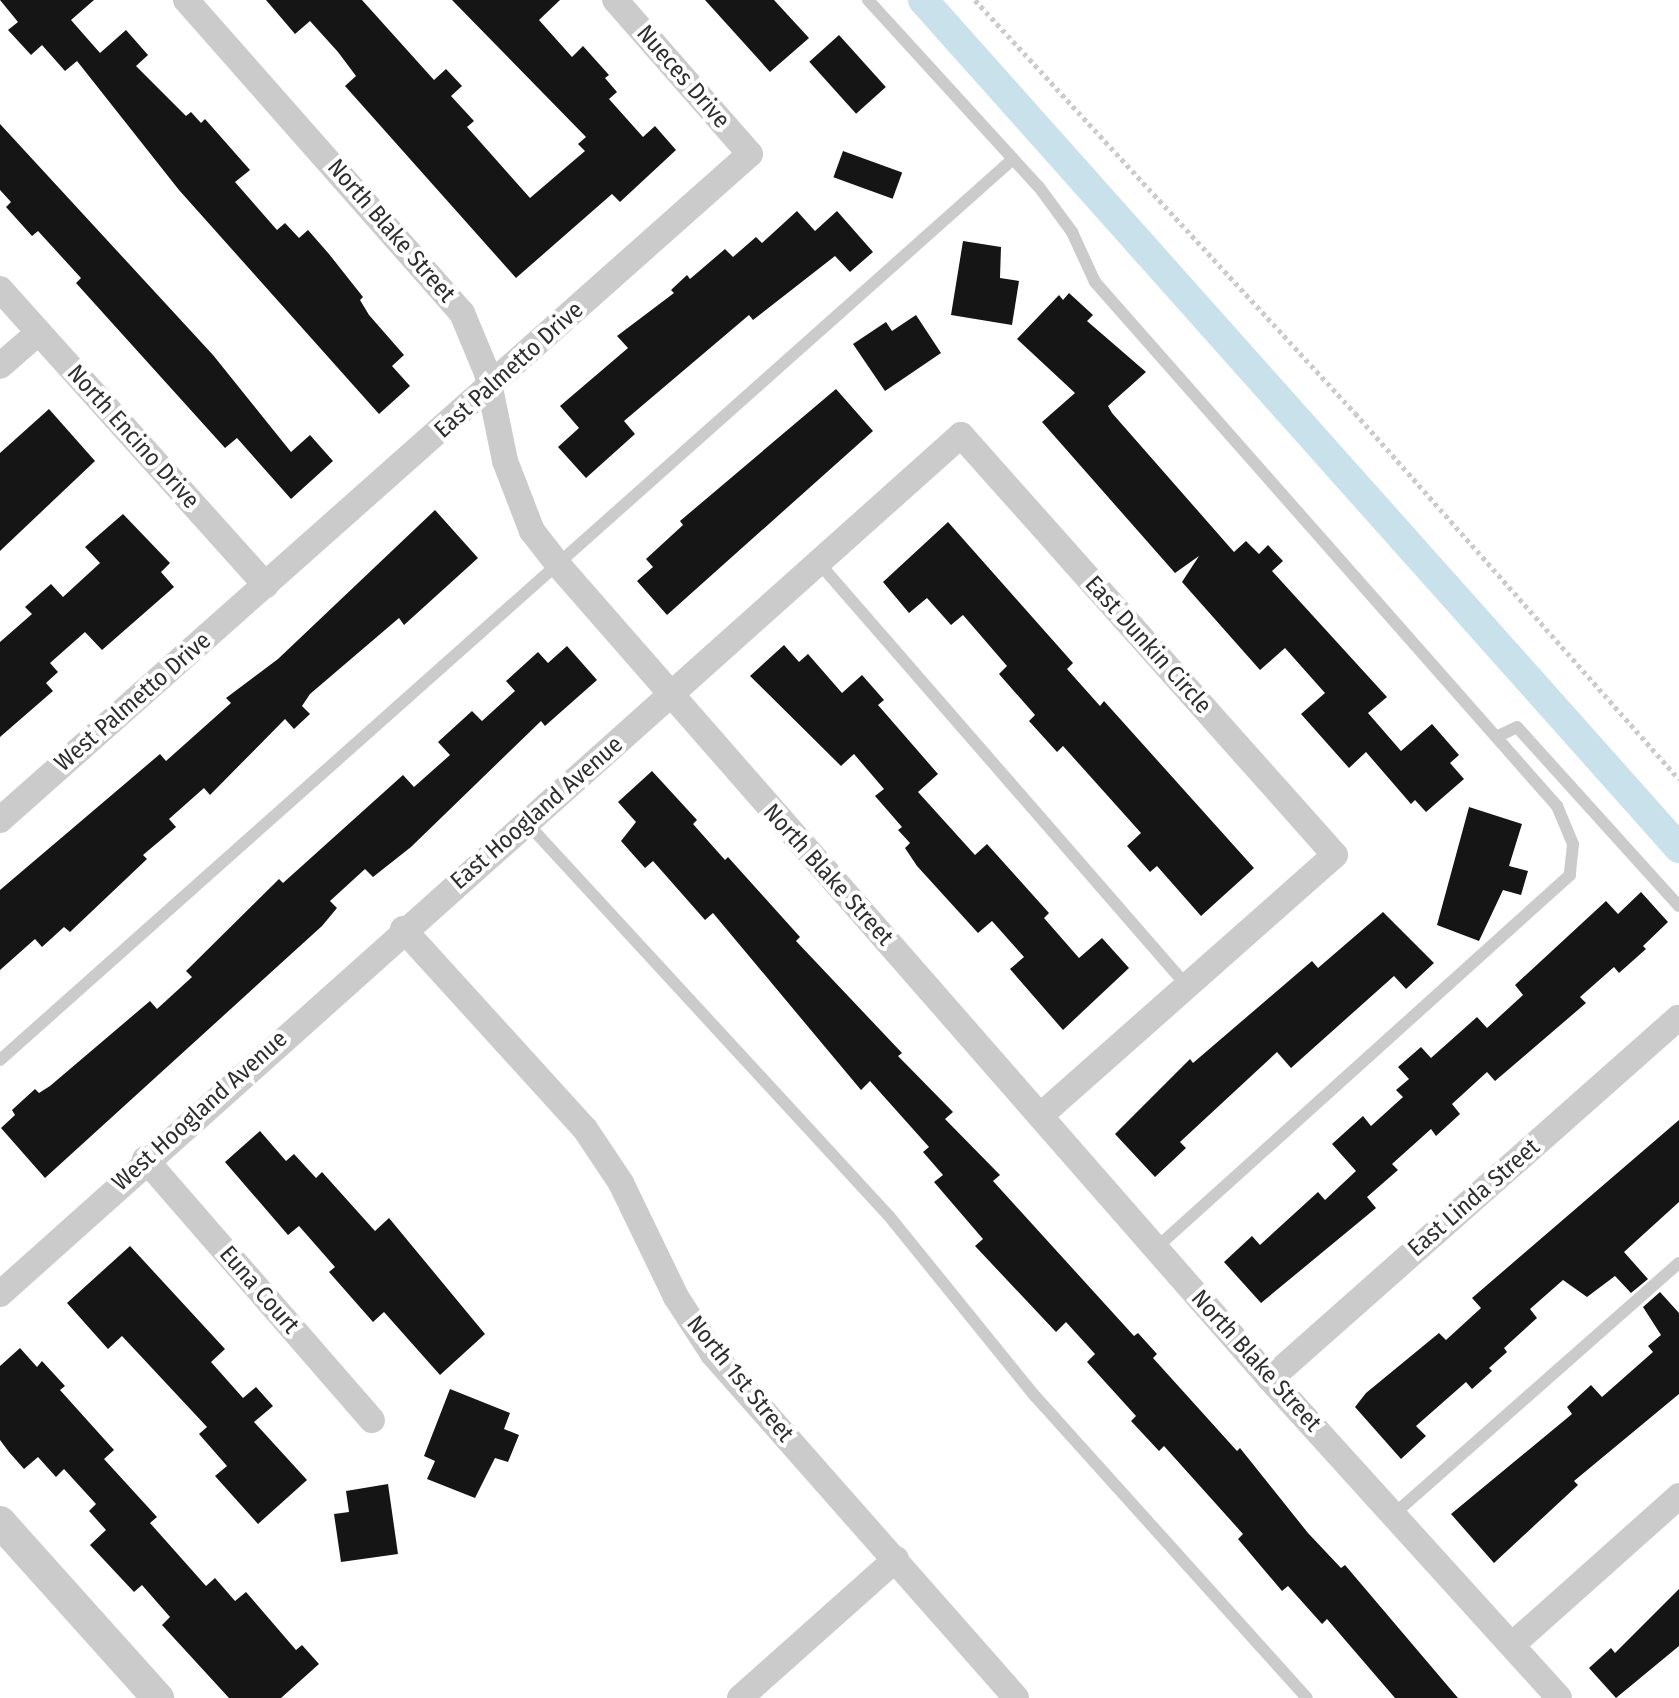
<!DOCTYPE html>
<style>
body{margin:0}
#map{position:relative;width:1679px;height:1698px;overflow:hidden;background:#fff;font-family:"Fira Sans Condensed",sans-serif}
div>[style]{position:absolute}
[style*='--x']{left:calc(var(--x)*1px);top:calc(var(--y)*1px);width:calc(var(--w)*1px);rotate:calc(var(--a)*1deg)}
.canal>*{height:30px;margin:-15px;padding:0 15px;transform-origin:15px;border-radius:15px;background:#c8e1ea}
.building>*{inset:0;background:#151515;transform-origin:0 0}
.path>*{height:5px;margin-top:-2.5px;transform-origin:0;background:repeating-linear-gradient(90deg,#cbcbcb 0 4px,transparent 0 8px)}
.service>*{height:12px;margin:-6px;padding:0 6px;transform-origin:6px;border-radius:6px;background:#cbcbcb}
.minor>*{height:26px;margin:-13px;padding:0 13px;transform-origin:13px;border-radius:13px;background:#cbcbcb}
.tertiary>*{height:32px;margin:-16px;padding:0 16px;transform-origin:16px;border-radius:16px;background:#cbcbcb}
span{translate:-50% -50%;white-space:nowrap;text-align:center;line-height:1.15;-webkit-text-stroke:8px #fff;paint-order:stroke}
.street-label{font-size:24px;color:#2e2e2e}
</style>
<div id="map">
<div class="canal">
<i style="--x:923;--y:0;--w:1136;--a:48.28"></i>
</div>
<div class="building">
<i style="clip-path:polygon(0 0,94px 0,71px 20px,100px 53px,126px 30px,148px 55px,136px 66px,186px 116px,191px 112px,201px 123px,205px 119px,250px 170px,235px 182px,277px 230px,285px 223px,299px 238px,308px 230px,329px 254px,363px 297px,360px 300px,369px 315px,404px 355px,392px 366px,410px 386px,379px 414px,179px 190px,77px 61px,65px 71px,42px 45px,31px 55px,8px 30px,18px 22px)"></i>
<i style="clip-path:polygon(266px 0,362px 0,434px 80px,446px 69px,462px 86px,451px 96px,474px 121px,467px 127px,530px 198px,585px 151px,578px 144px,586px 137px,452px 0,560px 0,539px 20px,572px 57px,583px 46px,609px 75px,605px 78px,617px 92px,609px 99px,643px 137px,655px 126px,676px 150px,620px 202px,612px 194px,516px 278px,345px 86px,356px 76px,338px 52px,310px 21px,295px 34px)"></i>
<i style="clip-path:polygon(705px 0,774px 0,809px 38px,770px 72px)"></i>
<i style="left:839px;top:35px;width:70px;height:40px;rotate:48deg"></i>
<i style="clip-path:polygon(0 124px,213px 355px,291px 452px,310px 435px,333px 461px,291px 499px,237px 438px,225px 448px,76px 283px,81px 278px,38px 231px,32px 236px,6px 207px,11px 202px,0 190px)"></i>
<i style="left:843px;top:151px;width:63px;height:28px;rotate:20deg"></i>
<i style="clip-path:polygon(797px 211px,815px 231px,837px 211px,873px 252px,850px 272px,835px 256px,753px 320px,749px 315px,624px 421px,635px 434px,586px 478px,558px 447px,579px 428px,560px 406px,628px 348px,617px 336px,674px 293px,671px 290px,687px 275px,690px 279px,725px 249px,733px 257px,756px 237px,762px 243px)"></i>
<i style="clip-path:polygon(963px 241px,1001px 247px,1000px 278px,1019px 281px,1012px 325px,951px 315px)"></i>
<i style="clip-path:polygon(1069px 293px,1093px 315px,1087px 321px,1146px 372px,1108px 406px,1112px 413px,1234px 552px,1246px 541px,1259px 554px,1268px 545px,1283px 561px,1272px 571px,1387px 697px,1368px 713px,1401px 751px,1432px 724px,1459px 755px,1450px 763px,1464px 779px,1426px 812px,1415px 800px,1411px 804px,1366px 752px,1349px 768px,1301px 714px,1325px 693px,1285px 648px,1260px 670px,1182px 582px,1199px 556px,1175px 573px,1042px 422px,1075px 393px,1017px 339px,1059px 295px,1063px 300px)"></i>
<i style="clip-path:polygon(916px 315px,941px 353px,885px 391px,853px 344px,886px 322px,892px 331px)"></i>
<i style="clip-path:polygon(836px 389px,873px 431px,667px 615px,637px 581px,653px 567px,646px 559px,683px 525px,680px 521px)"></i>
<i style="clip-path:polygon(49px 409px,95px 461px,0 551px,0 453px)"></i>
<i style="clip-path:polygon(435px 510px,478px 558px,404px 625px,399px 618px,310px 694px,302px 706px,310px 714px,294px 729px,285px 719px,210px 795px,204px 788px,169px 819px,176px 827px,143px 855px,147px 859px,70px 932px,64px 927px,42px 947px,35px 939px,0 970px,0 890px,160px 754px,166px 761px,231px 703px,226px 698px,278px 659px)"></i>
<i style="clip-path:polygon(123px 514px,170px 563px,161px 572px,174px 587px,102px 650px,85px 632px,50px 663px,58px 672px,46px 683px,53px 691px,0 737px,0 642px,32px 614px,25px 607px,51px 584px,63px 597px,100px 563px,85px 547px)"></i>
<i style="clip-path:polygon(948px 522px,1073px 663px,1067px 669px,1100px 706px,1104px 701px,1254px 868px,1201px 916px,1157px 866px,1150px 872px,1127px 846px,1141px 833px,1063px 746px,1057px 752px,1029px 721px,1035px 715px,999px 674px,1007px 666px,963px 615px,951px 625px,927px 598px,909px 613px,883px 582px)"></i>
<i style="clip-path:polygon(784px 645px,799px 662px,808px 654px,842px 693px,862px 675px,884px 700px,878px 705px,938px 774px,918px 792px,975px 855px,987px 844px,1049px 913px,1044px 918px,1079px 958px,1102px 938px,1129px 968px,1063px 1030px,1010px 969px,1024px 957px,992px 921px,978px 933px,917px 866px,905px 848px,910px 843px,898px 830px,902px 827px,875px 796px,884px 789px,854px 754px,841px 766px,750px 676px)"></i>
<i style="clip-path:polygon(567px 646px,597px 680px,545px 726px,541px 721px,411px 847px,373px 877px,365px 869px,330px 901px,337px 908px,322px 926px,45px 1178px,1px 1128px,15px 1115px,12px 1110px,35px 1089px,39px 1093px,50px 1086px,150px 1001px,157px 1009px,192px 977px,186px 971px,279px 879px,283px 883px,403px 775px,414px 787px,450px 755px,438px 742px,472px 711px,482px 721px,515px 691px,506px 681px,538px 652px,548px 663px)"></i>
<i style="clip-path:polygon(652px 771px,697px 820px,693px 824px,725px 860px,728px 857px,800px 937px,796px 941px,902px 1053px,898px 1056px,953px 1112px,945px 1119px,1000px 1175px,993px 1181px,1134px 1336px,1138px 1333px,1157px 1354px,1153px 1358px,1237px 1451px,1240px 1448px,1308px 1533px,1341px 1568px,1345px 1565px,1458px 1698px,1395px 1698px,1327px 1619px,1322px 1624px,1288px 1586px,1282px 1591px,1238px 1539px,1243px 1534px,1164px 1446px,1159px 1451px,1131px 1421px,1136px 1416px,1087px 1362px,1095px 1354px,1066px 1322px,1056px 1332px,975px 1246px,983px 1239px,934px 1182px,943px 1175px,923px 1152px,929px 1147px,870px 1081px,861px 1090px,713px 913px,705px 920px,653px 861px,645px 868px,621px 841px,636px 822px,618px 802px)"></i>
<i style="clip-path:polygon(1469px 807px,1522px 824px,1509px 866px,1528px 871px,1521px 895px,1503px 890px,1479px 941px,1437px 925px)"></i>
<i style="clip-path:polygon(1641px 892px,1668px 922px,1643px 946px,1646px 949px,1619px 973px,1614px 967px,1580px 997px,1586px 1003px,1495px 1081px,1487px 1072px,1452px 1104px,1460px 1114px,1436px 1136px,1431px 1129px,1392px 1164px,1398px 1170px,1367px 1197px,1376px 1208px,1261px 1303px,1224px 1262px,1252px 1236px,1260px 1245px,1318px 1192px,1325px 1200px,1356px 1171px,1332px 1144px,1363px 1116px,1371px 1126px,1403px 1097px,1396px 1090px,1409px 1079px,1398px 1067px,1421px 1047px,1431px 1058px,1477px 1017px,1487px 1028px,1523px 995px,1515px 985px,1606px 901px,1618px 914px)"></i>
<i style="clip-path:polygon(1383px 912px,1434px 963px,1406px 989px,1394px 976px,1291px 1068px,1277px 1052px,1180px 1142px,1186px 1148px,1155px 1177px,1115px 1134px,1190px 1059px,1193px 1063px,1312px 961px,1318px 968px)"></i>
<i style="clip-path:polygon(1679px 1120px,1679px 1202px,1624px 1252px,1648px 1279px,1631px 1293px,1615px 1276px,1587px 1297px,1563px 1280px,1530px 1309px,1537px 1318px,1504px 1348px,1507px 1352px,1489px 1368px,1492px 1371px,1472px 1389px,1466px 1382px,1416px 1426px,1426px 1436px,1401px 1459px,1355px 1407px,1366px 1393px,1439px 1333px,1446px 1340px,1481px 1308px,1472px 1298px)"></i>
<i style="clip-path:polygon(260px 1131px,286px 1161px,294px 1154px,316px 1178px,322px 1172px,375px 1231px,389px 1218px,485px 1334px,440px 1375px,384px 1312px,373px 1322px,329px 1272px,335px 1267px,299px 1226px,288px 1235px,225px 1162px)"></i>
<i style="clip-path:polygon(130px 1246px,225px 1349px,211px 1362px,243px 1398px,256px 1387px,273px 1406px,254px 1422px,307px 1480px,258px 1524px,215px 1476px,227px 1466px,199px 1434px,207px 1427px,122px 1336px,108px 1349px,67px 1303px)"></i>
<i style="clip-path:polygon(1660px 1292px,1679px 1313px,1679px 1394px,1574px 1481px,1578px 1485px,1494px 1563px,1451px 1514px,1572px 1414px,1567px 1407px,1591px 1385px,1602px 1397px,1653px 1352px,1648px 1346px,1661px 1335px,1643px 1307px)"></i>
<i style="clip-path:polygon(20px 1348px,37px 1367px,42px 1361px,65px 1386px,60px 1390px,114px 1450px,104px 1459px,157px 1517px,150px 1523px,206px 1586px,215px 1578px,235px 1601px,246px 1592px,296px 1650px,302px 1645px,319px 1664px,281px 1698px,229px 1698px,162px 1625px,170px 1617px,142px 1585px,134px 1592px,90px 1545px,106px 1530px,89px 1511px,96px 1504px,64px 1469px,56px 1477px,38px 1457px,24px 1469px,9px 1452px,0 1440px,0 1366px)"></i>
<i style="clip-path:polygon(450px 1389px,510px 1413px,504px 1429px,519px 1435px,508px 1462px,495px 1458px,475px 1498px,427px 1479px,435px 1461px,424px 1456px)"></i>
<i style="clip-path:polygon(388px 1484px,398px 1554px,341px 1562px,334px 1514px,349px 1512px,346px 1491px)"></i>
<i style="clip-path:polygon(1679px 1589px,1679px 1646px,1616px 1698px,1589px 1668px,1611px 1648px,1615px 1653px)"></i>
</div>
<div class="path">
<i style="--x:975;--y:0;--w:561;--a:47.38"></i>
<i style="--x:1355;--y:413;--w:489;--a:48.5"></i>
</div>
<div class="service">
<i style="--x:868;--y:0;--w:253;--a:47.6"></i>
<i style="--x:1039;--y:187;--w:56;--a:53.7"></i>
<i style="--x:1072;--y:232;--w:55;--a:65.3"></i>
<i style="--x:1095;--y:282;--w:699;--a:48.6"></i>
<i style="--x:1557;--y:806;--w:41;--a:67.2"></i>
<i style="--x:1573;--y:844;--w:31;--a:96"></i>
<i style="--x:1570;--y:875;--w:557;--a:137.98"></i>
<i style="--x:819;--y:563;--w:561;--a:48.98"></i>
<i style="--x:1496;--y:737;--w:23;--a:-25"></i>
<i style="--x:1517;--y:727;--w:241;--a:47.9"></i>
<i style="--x:526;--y:822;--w:536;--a:47.35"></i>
<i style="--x:889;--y:1216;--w:232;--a:51"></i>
<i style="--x:1035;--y:1396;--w:406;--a:48"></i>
<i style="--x:0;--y:1060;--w:1356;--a:-41.65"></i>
<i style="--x:1393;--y:1515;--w:381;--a:-41.4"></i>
</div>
<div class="minor">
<i style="--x:186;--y:0;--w:417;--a:48.6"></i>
<i style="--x:462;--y:313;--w:65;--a:67.4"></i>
<i style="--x:487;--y:373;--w:90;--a:78.4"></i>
<i style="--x:505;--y:461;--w:75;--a:68.9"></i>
<i style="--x:532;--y:531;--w:46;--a:52.1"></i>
<i style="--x:560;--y:567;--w:1079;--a:48.83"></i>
<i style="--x:1270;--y:1379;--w:430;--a:47.8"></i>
<i style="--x:0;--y:289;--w:398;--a:48.1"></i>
<i style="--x:0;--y:366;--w:50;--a:-41"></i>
<i style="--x:0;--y:820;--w:1003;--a:-41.61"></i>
<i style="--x:750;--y:154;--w:205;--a:-131.2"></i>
<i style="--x:403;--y:929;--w:270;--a:47.7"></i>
<i style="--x:585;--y:1129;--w:65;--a:56.3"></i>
<i style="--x:621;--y:1183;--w:127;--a:64.2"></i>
<i style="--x:676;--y:1297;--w:68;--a:57"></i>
<i style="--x:713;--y:1354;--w:458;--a:48.6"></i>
<i style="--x:145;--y:1159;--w:346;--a:49"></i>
<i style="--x:0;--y:1294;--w:1289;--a:-41.79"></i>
<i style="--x:961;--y:435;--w:562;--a:48.32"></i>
<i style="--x:1335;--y:855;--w:392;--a:138.5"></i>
<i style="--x:1270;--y:1379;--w:545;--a:-41.5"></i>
<i style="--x:1512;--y:1645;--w:224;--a:-41.7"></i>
<i style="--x:740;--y:1698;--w:209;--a:-41.7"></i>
</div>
<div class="tertiary">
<i style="--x:0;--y:1522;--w:237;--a:48.1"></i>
</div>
<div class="street-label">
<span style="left:683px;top:77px;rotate:49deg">Nueces Drive</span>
<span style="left:391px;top:231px;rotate:49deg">North Blake Street</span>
<span style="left:509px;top:370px;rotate:-42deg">East Palmetto Drive</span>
<span style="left:133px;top:437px;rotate:48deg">North Encino Drive</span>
<span style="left:1148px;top:645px;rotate:48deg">East Dunkin Circle</span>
<span style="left:133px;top:702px;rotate:-41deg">West Palmetto Drive</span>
<span style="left:537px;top:813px;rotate:-41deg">East Hoogland Avenue</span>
<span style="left:828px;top:875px;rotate:48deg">North Blake Street</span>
<span style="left:200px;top:1111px;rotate:-42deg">West Hoogland Avenue</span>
<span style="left:1474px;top:1198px;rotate:-41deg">East Linda Street</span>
<span style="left:259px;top:1290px;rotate:49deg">Euna Court</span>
<span style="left:1256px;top:1361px;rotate:48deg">North Blake Street</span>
<span style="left:740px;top:1379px;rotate:51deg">North 1st Street</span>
</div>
</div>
